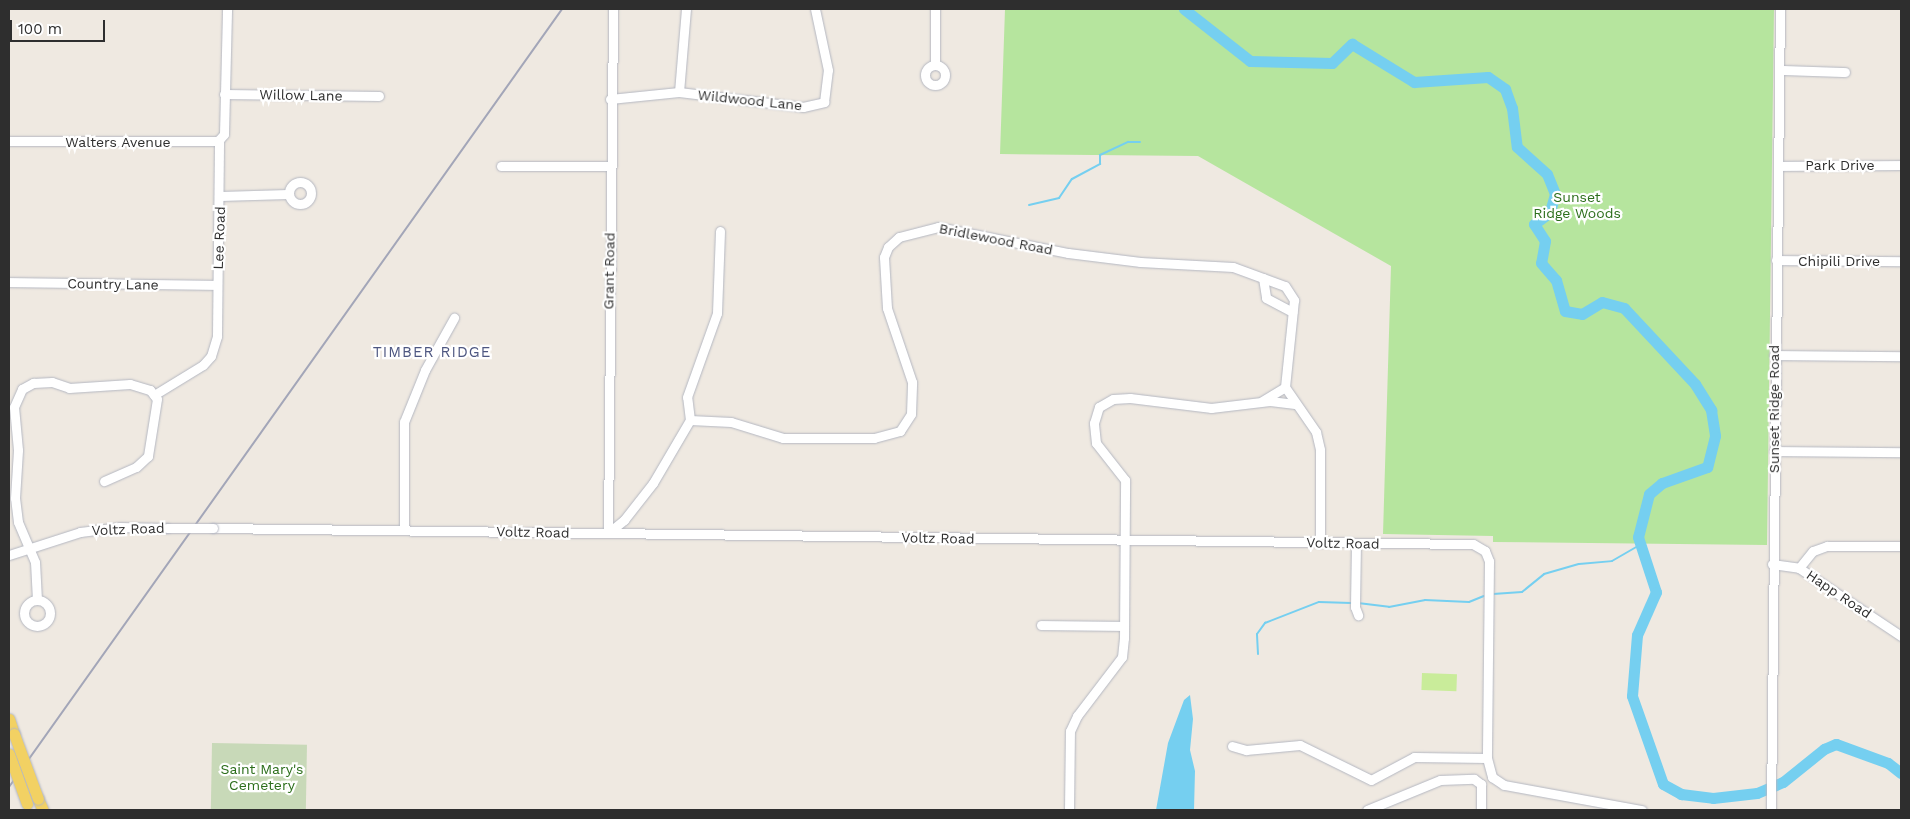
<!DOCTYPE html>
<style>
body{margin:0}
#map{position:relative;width:1910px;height:819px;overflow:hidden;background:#efe9e1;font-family:"Work Sans",sans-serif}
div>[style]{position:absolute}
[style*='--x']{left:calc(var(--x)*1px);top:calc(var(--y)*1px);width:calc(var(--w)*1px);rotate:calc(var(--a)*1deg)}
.green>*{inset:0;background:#b6e59e}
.cemetery>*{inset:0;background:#c8d9b8;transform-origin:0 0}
.pitch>*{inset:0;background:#c9ec9a;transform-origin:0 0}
.water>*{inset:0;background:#75cff0}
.stream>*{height:2px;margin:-1px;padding:0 1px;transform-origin:1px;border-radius:1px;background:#75cff0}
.river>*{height:11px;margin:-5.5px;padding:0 5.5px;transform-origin:5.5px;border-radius:5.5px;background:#75cff0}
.roads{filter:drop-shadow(0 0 1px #b4b7c1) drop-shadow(0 0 1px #b4b7c1)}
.minor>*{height:9px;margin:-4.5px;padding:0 4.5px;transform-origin:4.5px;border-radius:4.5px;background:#fff}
.minor>.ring{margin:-4.5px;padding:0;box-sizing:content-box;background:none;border:9px solid #fff;border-radius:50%}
.major>*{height:11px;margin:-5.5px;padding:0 5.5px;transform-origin:5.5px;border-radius:5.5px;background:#f2d163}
.rail>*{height:2px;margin:-1px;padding:0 1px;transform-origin:1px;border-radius:1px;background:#a3a6b8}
.bridges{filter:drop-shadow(0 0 1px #b4b7c1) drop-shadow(0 0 1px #b4b7c1)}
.minor-bridge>*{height:9px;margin:-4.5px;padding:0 4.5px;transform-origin:4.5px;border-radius:4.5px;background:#fff}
.major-bridge>*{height:11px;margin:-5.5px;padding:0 5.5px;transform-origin:5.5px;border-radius:5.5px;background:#f2d163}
span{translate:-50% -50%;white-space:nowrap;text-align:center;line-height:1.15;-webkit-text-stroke:4.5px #fff;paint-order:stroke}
.street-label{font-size:14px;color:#2e2e2e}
.park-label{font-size:14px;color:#2c6e1b}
.neighbourhood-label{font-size:15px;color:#4d5680;letter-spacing:1px}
.frame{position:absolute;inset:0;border:10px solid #2e2e2e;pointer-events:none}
.scale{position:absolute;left:10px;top:20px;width:95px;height:22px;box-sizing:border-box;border:2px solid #2e2e2e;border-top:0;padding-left:6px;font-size:15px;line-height:18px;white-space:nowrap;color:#2e2e2e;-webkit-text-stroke:4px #fff;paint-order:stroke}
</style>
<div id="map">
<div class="green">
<i style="clip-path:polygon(1005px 9px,1774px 9px,1767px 545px,1493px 542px,1493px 536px,1383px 534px,1391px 266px,1198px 156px,1000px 154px)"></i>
</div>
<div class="cemetery">
<i style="left:212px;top:743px;width:95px;height:67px;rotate:1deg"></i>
</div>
<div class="pitch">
<i style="left:1422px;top:673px;width:35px;height:17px;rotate:2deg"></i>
</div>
<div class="water">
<i style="clip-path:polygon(1190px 695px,1193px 719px,1190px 750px,1195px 771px,1194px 810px,1156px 810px,1168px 743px,1184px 700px)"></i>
</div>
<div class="stream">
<i style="--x:1029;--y:205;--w:31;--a:-13"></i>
<i style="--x:1059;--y:198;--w:23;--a:-56"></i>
<i style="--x:1072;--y:179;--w:32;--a:-28"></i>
<i style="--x:1100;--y:164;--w:9;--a:-90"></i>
<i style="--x:1100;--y:155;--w:31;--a:-25"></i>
<i style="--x:1128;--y:142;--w:12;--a:0"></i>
<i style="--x:1493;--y:594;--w:29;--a:-4"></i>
<i style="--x:1522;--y:592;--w:28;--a:-39"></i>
<i style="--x:1544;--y:574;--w:36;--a:-16"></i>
<i style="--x:1579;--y:564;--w:33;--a:-5"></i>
<i style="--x:1612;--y:561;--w:34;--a:-30"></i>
<i style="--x:1358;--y:603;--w:31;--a:7"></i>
<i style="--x:1389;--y:607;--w:37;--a:-11"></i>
<i style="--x:1425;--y:600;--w:44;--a:2.6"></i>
<i style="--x:1469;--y:602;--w:16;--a:-22"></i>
<i style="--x:1258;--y:654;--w:20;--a:-93"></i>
<i style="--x:1257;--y:634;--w:14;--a:-54"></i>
<i style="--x:1265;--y:623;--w:58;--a:-21.3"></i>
<i style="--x:1319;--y:602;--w:32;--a:2"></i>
</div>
<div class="river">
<i style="--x:1184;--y:9;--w:84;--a:38.2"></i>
<i style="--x:1250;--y:61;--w:82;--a:1.4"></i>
<i style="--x:1332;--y:63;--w:28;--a:-44"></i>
<i style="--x:1352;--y:44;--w:73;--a:31.5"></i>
<i style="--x:1414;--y:82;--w:74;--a:-3.9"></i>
<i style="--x:1488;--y:77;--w:21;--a:35"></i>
<i style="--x:1505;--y:89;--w:20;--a:70"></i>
<i style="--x:1512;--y:108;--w:39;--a:83"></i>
<i style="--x:1517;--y:147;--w:40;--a:42"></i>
<i style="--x:1547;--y:174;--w:22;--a:68"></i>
<i style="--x:1555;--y:194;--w:19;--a:106"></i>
<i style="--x:1550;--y:212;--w:20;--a:143"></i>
<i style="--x:1534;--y:224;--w:20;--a:57"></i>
<i style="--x:1545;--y:241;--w:22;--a:100"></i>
<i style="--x:1541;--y:263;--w:23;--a:49"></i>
<i style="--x:1556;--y:280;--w:32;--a:74"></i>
<i style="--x:1565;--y:311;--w:17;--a:10"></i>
<i style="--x:1582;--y:314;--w:23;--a:-31"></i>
<i style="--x:1602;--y:302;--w:23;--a:15"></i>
<i style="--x:1624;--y:308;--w:104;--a:46.9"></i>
<i style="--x:1695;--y:384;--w:31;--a:58"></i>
<i style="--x:1711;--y:410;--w:26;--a:81"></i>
<i style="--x:1715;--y:436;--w:32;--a:104"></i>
<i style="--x:1707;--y:467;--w:48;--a:160.4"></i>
<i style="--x:1662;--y:483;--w:17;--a:140"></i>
<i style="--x:1649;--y:494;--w:44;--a:104.3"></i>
<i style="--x:1638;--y:537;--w:58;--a:71.9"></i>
<i style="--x:1656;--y:592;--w:47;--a:113.8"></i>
<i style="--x:1637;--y:635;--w:61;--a:94.7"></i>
<i style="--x:1632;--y:696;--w:93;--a:70.6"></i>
<i style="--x:1663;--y:784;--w:21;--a:29"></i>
<i style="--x:1681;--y:794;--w:32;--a:7"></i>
<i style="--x:1713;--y:798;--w:44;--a:-6.5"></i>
<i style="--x:1757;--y:793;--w:28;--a:-23"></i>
<i style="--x:1783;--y:782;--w:53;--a:-38.8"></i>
<i style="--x:1824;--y:749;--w:13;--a:-23"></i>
<i style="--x:1836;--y:744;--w:55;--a:20.1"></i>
<i style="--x:1888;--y:763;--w:16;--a:38"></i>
</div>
<div class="roads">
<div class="minor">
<i class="ring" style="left:925px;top:65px;width:11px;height:11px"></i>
<i style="--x:935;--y:65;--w:56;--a:-90"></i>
<i style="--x:1780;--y:70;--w:65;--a:1.8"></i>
<i style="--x:679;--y:92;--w:83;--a:-85.2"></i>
<i style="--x:224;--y:94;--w:155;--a:0.7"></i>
<i style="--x:610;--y:99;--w:69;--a:-5.8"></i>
<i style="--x:679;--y:92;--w:125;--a:6.9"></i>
<i style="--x:803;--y:107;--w:22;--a:-13"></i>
<i style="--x:824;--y:102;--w:32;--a:-83"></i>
<i style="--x:828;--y:70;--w:62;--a:-102"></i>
<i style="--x:9;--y:141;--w:209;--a:0"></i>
<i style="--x:218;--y:141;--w:9;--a:-49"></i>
<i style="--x:224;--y:134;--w:125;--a:-88.6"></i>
<i style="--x:501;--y:166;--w:110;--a:0"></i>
<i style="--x:1778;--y:166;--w:123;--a:-0.5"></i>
<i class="ring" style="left:289px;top:182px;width:13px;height:13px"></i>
<i style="--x:220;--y:196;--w:68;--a:-1.7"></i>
<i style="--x:1776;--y:260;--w:125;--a:0.5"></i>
<i style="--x:1263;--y:278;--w:20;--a:81"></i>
<i style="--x:1266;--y:298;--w:30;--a:28"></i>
<i style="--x:9;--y:282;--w:208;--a:0.8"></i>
<i style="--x:1774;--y:355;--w:127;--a:0.5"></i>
<i style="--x:154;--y:395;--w:57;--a:-31.5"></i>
<i style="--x:203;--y:365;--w:12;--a:-48"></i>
<i style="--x:211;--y:356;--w:21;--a:-73"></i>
<i style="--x:217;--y:336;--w:196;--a:-89.4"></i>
<i style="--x:1262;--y:401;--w:27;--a:-31"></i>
<i style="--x:690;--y:420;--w:23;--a:-97"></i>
<i style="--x:687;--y:397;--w:89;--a:-70.3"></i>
<i style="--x:717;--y:313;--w:82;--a:-87.9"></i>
<i style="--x:1774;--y:451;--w:127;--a:0.5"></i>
<i style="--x:213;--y:528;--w:1260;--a:0.73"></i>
<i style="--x:1473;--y:544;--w:14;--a:30"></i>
<i style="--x:1485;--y:551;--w:11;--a:68"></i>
<i style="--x:1489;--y:561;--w:197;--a:90.6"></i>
<i style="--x:1487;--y:758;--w:20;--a:75"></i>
<i style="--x:1492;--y:777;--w:14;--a:34"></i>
<i style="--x:1504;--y:785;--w:140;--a:10.3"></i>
<i style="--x:404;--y:530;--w:108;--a:-90"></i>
<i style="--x:404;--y:422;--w:56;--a:-68"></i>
<i style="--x:425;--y:370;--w:60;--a:-60.9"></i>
<i style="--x:608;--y:533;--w:21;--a:-39"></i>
<i style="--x:624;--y:520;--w:47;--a:-51.9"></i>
<i style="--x:653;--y:483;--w:73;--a:-59.6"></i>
<i style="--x:690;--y:420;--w:41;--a:2.8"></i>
<i style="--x:731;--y:422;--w:54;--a:17.1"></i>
<i style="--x:783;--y:438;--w:91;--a:0"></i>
<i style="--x:874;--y:438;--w:27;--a:-15"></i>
<i style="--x:900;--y:431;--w:20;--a:-57"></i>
<i style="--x:911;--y:414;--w:32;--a:-88"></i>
<i style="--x:912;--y:382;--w:78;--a:-108.7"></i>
<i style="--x:887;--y:308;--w:51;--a:-93.4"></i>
<i style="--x:884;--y:257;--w:11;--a:-68"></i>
<i style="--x:888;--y:247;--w:15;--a:-42"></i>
<i style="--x:899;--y:237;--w:40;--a:-14.4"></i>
<i style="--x:938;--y:227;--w:133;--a:11.3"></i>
<i style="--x:1068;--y:253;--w:73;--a:7.1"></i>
<i style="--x:1140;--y:262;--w:93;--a:3.1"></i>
<i style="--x:1233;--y:267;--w:55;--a:20.1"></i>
<i style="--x:1285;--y:286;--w:17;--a:57"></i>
<i style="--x:1294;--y:300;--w:87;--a:95.9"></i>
<i style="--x:1285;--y:387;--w:55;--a:55.4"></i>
<i style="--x:1316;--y:432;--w:18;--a:77"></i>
<i style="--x:1320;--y:450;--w:93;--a:90"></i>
<i style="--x:608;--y:533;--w:524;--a:-89.45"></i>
<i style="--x:1356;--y:543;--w:64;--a:90.9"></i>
<i style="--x:1355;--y:607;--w:9;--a:69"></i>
<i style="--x:9;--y:555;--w:75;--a:-17.9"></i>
<i style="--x:80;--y:532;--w:39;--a:-7"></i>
<i style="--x:119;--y:527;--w:48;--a:1.2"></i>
<i style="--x:1772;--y:564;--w:27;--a:8"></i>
<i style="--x:1799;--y:568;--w:123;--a:33.7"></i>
<i style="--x:1799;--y:568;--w:22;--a:-51"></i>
<i style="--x:1813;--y:551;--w:15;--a:-20"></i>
<i style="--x:1827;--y:546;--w:74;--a:0"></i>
<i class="ring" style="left:24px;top:600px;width:17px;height:17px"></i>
<i style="--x:37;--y:600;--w:38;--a:-93"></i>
<i style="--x:35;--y:562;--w:43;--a:-113"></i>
<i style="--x:18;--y:522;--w:24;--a:-97"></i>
<i style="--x:15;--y:498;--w:48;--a:-86.4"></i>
<i style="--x:18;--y:450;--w:43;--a:-95.3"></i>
<i style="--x:14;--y:407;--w:20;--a:-66"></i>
<i style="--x:22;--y:389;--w:13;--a:-29"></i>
<i style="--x:33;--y:383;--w:19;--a:-3"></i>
<i style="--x:52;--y:382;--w:18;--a:19"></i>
<i style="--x:69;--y:388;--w:61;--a:-3.8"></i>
<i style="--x:130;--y:384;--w:21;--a:17"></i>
<i style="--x:150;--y:390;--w:11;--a:52"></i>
<i style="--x:157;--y:399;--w:58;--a:99"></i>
<i style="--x:148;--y:456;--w:16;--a:137"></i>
<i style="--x:136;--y:467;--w:35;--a:156"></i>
<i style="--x:1041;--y:625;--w:83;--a:0.7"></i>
<i style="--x:1232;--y:746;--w:15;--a:16"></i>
<i style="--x:1246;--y:750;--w:54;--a:-5.3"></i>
<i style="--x:1300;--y:745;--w:79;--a:26.2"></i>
<i style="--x:1371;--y:780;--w:49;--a:-28.1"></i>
<i style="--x:1414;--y:757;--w:73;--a:0.8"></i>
<i style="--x:1069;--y:810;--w:79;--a:-89.3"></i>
<i style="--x:1070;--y:731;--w:17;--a:-65"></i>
<i style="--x:1077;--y:716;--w:74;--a:-52.7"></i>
<i style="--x:1122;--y:657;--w:19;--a:-84"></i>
<i style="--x:1124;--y:638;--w:158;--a:-89.6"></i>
<i style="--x:1125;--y:480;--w:47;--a:-128.1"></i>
<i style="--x:1096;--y:443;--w:20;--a:-96"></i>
<i style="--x:1094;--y:423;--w:17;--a:-73"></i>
<i style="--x:1099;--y:407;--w:16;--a:-30"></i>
<i style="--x:1113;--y:399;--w:17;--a:-3"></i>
<i style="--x:1130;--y:398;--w:82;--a:7"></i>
<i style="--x:1211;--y:408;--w:59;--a:-6.8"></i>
<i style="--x:1270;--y:401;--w:25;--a:7"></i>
<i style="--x:1367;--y:810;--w:79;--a:-22.3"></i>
<i style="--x:1440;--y:780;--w:34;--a:-2"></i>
<i style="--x:1474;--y:779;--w:9;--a:36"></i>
<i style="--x:1481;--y:810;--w:26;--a:-90"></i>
<i style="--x:1771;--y:810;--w:801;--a:-89.36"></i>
</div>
<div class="major">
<i style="--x:9;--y:719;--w:16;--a:72"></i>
<i style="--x:38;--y:799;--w:12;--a:66"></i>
</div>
</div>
<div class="rail">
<i style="--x:9;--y:787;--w:955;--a:-54.59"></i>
</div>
<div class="bridges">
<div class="minor-bridge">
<i style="--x:167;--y:528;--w:46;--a:0"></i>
</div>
<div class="major-bridge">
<i style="--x:14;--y:734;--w:69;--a:69.7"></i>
<i style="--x:9;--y:754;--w:53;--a:70.2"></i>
</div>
</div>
<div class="street-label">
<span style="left:301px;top:95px;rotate:1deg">Willow Lane</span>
<span style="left:750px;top:100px;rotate:6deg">Wildwood Lane</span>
<span style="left:118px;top:142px">Walters Avenue</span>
<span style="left:1840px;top:165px">Park Drive</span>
<span style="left:219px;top:238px;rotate:-88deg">Lee Road</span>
<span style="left:996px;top:239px;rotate:11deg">Bridlewood Road</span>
<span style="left:1839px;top:261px">Chipili Drive</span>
<span style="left:609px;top:271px;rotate:-89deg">Grant Road</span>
<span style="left:113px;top:284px;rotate:1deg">Country Lane</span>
<span style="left:1774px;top:409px;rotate:-90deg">Sunset Ridge Road</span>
<span style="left:128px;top:529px;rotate:-2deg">Voltz Road</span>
<span style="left:533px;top:532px;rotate:1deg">Voltz Road</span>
<span style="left:938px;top:538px;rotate:1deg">Voltz Road</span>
<span style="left:1343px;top:543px;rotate:1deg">Voltz Road</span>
<span style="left:1839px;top:594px;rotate:34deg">Happ Road</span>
</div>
<div class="park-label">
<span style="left:1577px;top:205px">Sunset<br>Ridge Woods</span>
<span style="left:262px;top:777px">Saint Mary's<br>Cemetery</span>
</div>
<div class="neighbourhood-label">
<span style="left:432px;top:353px">TIMBER RIDGE</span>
</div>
<div class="frame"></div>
<div class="scale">100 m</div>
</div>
